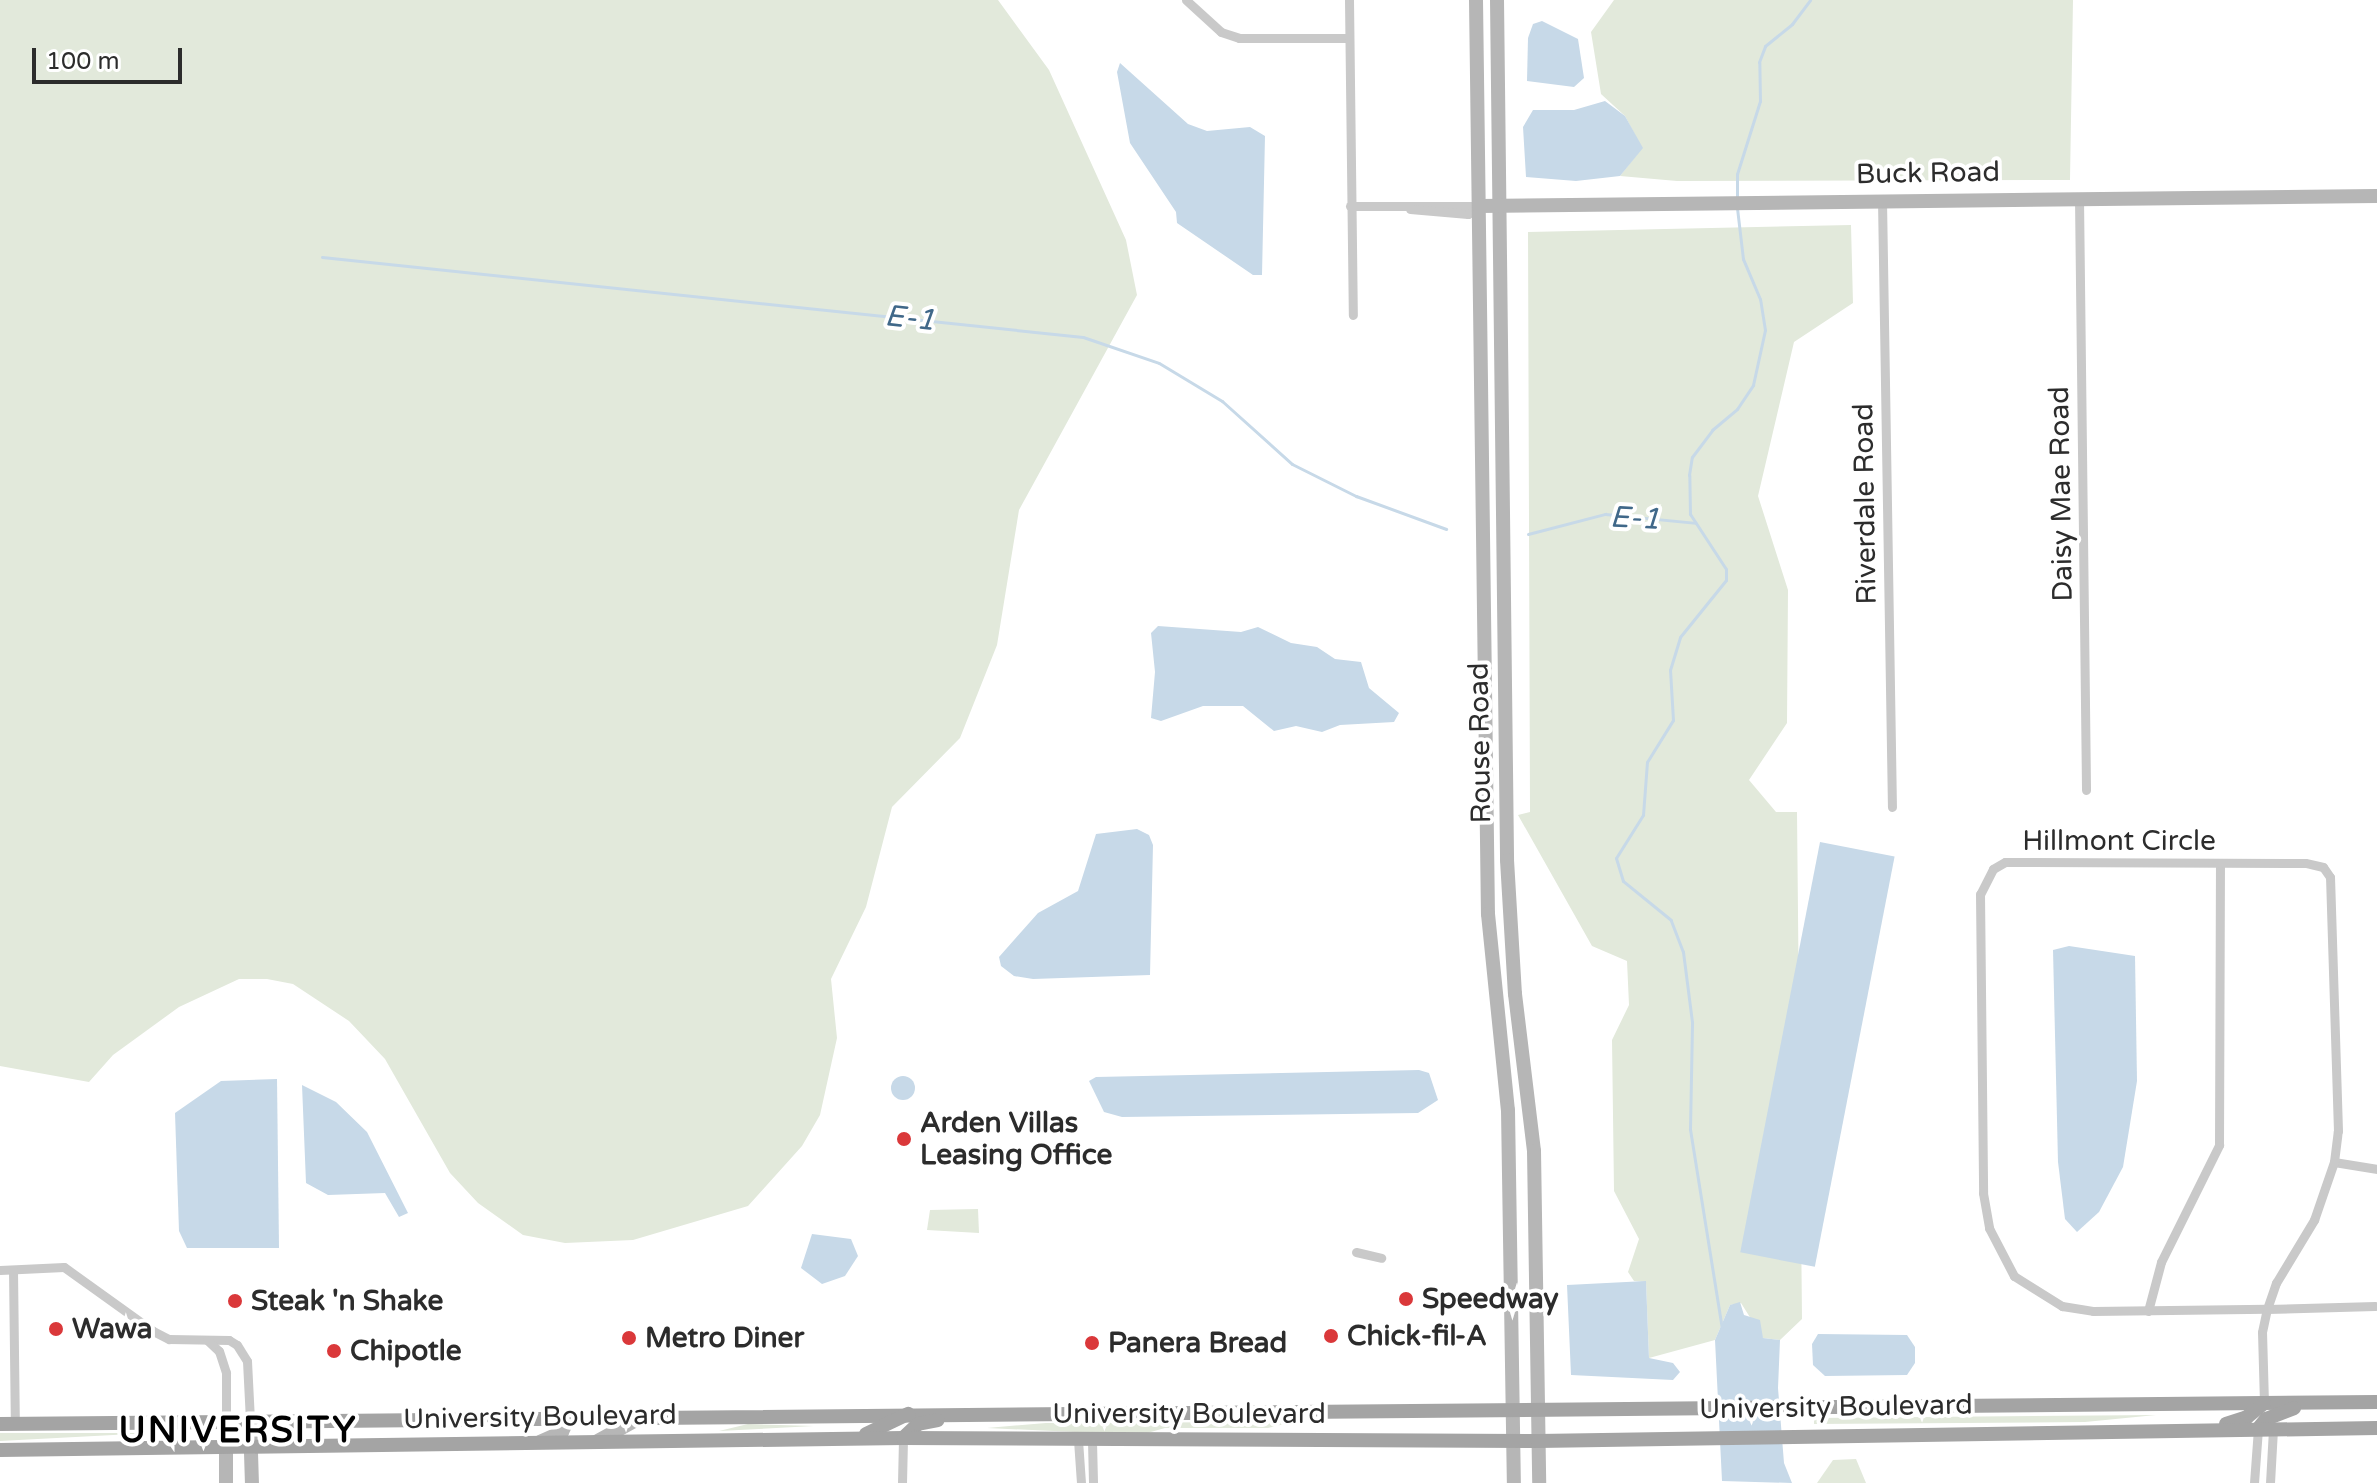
<!DOCTYPE html>
<style>
body{margin:0}
#map{position:relative;width:2377px;height:1483px;overflow:hidden;background:#fff;font-family:"Varela Round",sans-serif}
div>[style]{position:absolute}
[style*='--x']{left:calc(var(--x)*1px);top:calc(var(--y)*1px);width:calc(var(--w)*1px);rotate:calc(var(--a)*1deg)}
.green>*{inset:0;background:#e2e9db}
.water>*{inset:0;background:#c7d9e8;transform-origin:0 0}
.round{border-radius:50%}
.stream>*{height:3px;margin:-1.5px;padding:0 1.5px;transform-origin:1.5px;border-radius:1.5px;background:#c7d9e8}
.street>*{height:9px;margin:-4.5px;padding:0 4.5px;transform-origin:4.5px;border-radius:4.5px;background:#c9c9c9}
.secondary>*{height:14px;margin:-7px;padding:0 7px;transform-origin:7px;border-radius:7px;background:#b6b6b6}
.primary>*{height:14px;margin:-7px;padding:0 7px;transform-origin:7px;border-radius:7px;background:#a4a4a4}
.dots>*{width:22px;height:22px;translate:-50% -50%;box-sizing:border-box;border:4px solid #fff;border-radius:50%}
span{translate:-50% -50%;white-space:nowrap;text-align:center;line-height:1.15;-webkit-text-stroke:8px #fff;paint-order:stroke}
.street-label{font-size:28px;color:#2c2c2c}
.poi-label{font-size:28px;color:#2c2c2c;font-weight:700}
.left{translate:0 -50%;text-align:left}
.water-label{font-size:30px;color:#406889;font-style:italic}
.district-label{font-size:36px;color:#000;font-weight:700;letter-spacing:2px}
.scale{position:absolute;left:32px;top:48px;width:150px;height:36px;box-sizing:border-box;border:4px solid #2c2c2c;border-top:0;padding-left:10px;font-size:24px;line-height:28px;white-space:nowrap;color:#2c2c2c;-webkit-text-stroke:6px #fff;paint-order:stroke}
</style>
<div id="map">
<div class="green">
<i style="clip-path:polygon(0 0,998px 0,1049px 70px,1126px 240px,1137px 295px,1019px 510px,997px 645px,960px 738px,892px 807px,866px 907px,831px 979px,837px 1038px,820px 1115px,802px 1146px,748px 1206px,633px 1240px,565px 1243px,523px 1235px,478px 1203px,450px 1173px,385px 1059px,349px 1021px,293px 984px,267px 979px,239px 979px,179px 1007px,113px 1055px,89px 1082px,0 1066px)"></i>
<i style="clip-path:polygon(1614px 0,2073px 0,2070px 180px,1677px 181px,1620px 176px,1642px 148px,1625px 116px,1601px 94px,1591px 32px)"></i>
<i style="clip-path:polygon(1851px 225px,1853px 303px,1794px 342px,1758px 496px,1788px 590px,1787px 723px,1749px 780px,1776px 812px,1797px 812px,1802px 1319px,1780px 1340px,1763px 1338px,1741px 1303px,1730px 1305px,1715px 1340px,1649px 1358px,1646px 1282px,1634px 1281px,1628px 1272px,1639px 1239px,1614px 1191px,1612px 1040px,1629px 1005px,1627px 961px,1592px 946px,1518px 815px,1530px 812px,1528px 232px)"></i>
<i style="clip-path:polygon(978px 1209px,979px 1233px,927px 1230px,930px 1210px)"></i>
<i style="clip-path:polygon(2156px 1415px,2085px 1422px,1814px 1424px,1814px 1418px)"></i>
<i style="clip-path:polygon(1292px 1422px,1268px 1428px,1165px 1428px,1140px 1435px,987px 1428px,1046px 1423px)"></i>
<i style="clip-path:polygon(748px 1424px,814px 1426px,719px 1431px)"></i>
<i style="clip-path:polygon(0 1433px,151px 1433px,0 1441px)"></i>
<i style="clip-path:polygon(1856px 1459px,1866px 1483px,1817px 1483px,1833px 1460px)"></i>
</div>
<div class="water">
<i style="clip-path:polygon(1542px 21px,1578px 39px,1584px 78px,1574px 87px,1527px 81px,1528px 38px,1533px 24px)"></i>
<i style="clip-path:polygon(1120px 63px,1188px 124px,1207px 131px,1250px 127px,1265px 136px,1262px 275px,1253px 275px,1177px 223px,1176px 212px,1130px 143px,1117px 72px)"></i>
<i style="clip-path:polygon(1605px 101px,1625px 116px,1643px 148px,1620px 176px,1576px 181px,1526px 177px,1523px 127px,1533px 110px,1574px 110px)"></i>
<i style="clip-path:polygon(1158px 626px,1241px 632px,1258px 627px,1291px 643px,1317px 647px,1335px 659px,1361px 662px,1369px 688px,1399px 713px,1394px 722px,1340px 725px,1322px 732px,1296px 726px,1274px 731px,1243px 706px,1203px 706px,1161px 721px,1151px 718px,1155px 672px,1151px 633px)"></i>
<i style="clip-path:polygon(1137px 829px,1149px 835px,1153px 845px,1150px 975px,1033px 979px,1014px 976px,1001px 966px,999px 957px,1038px 913px,1078px 891px,1096px 834px)"></i>
<i style="left:1820px;top:842px;width:76px;height:418px;rotate:11deg"></i>
<i style="clip-path:polygon(2069px 946px,2135px 956px,2137px 1081px,2123px 1167px,2099px 1212px,2077px 1232px,2065px 1219px,2058px 1162px,2053px 950px)"></i>
<i style="clip-path:polygon(1419px 1070px,1429px 1073px,1438px 1100px,1418px 1113px,1122px 1117px,1104px 1112px,1089px 1081px,1096px 1077px)"></i>
<i class="round" style="left:891px;top:1076px;width:24px;height:24px"></i>
<i style="clip-path:polygon(277px 1079px,279px 1248px,187px 1248px,179px 1231px,175px 1113px,221px 1081px)"></i>
<i style="clip-path:polygon(302px 1085px,336px 1102px,367px 1132px,408px 1213px,399px 1217px,385px 1193px,328px 1195px,306px 1183px)"></i>
<i style="clip-path:polygon(812px 1234px,851px 1239px,858px 1256px,845px 1276px,822px 1284px,801px 1268px)"></i>
<i style="clip-path:polygon(1646px 1281px,1649px 1358px,1673px 1363px,1680px 1372px,1673px 1380px,1571px 1375px,1567px 1285px)"></i>
<i style="clip-path:polygon(1740px 1302px,1744px 1315px,1760px 1320px,1763px 1338px,1780px 1340px,1778px 1388px,1784px 1463px,1792px 1483px,1722px 1481px,1715px 1340px,1730px 1305px)"></i>
<i style="clip-path:polygon(1818px 1334px,1907px 1335px,1915px 1347px,1915px 1363px,1907px 1375px,1825px 1376px,1813px 1365px,1812px 1344px)"></i>
</div>
<div class="stream">
<i style="--x:1737;--y:196;--w:22;--a:-90"></i>
<i style="--x:1737;--y:174;--w:77;--a:-72.5"></i>
<i style="--x:1760;--y:101;--w:39;--a:-91"></i>
<i style="--x:1759;--y:62;--w:17;--a:-69"></i>
<i style="--x:1765;--y:46;--w:35;--a:-39"></i>
<i style="--x:1792;--y:24;--w:30;--a:-53"></i>
<i style="--x:322;--y:257;--w:765;--a:6"></i>
<i style="--x:1083;--y:337;--w:80;--a:18.9"></i>
<i style="--x:1159;--y:363;--w:74;--a:31.1"></i>
<i style="--x:1222;--y:401;--w:94;--a:42"></i>
<i style="--x:1292;--y:464;--w:72;--a:26.6"></i>
<i style="--x:1356;--y:496;--w:96;--a:20.1"></i>
<i style="--x:1528;--y:534;--w:80;--a:-14.6"></i>
<i style="--x:1605;--y:514;--w:91;--a:5.6"></i>
<i style="--x:1722;--y:1329;--w:203;--a:-99.1"></i>
<i style="--x:1690;--y:1129;--w:107;--a:-88.9"></i>
<i style="--x:1692;--y:1022;--w:71;--a:-97.3"></i>
<i style="--x:1683;--y:952;--w:34;--a:-111"></i>
<i style="--x:1671;--y:920;--w:62;--a:-140.9"></i>
<i style="--x:1623;--y:881;--w:24;--a:-107"></i>
<i style="--x:1616;--y:858;--w:51;--a:-57.9"></i>
<i style="--x:1643;--y:815;--w:53;--a:-85.7"></i>
<i style="--x:1647;--y:762;--w:49;--a:-58.2"></i>
<i style="--x:1673;--y:720;--w:50;--a:-93.4"></i>
<i style="--x:1670;--y:670;--w:34;--a:-73"></i>
<i style="--x:1680;--y:637;--w:73;--a:-51.1"></i>
<i style="--x:1726;--y:580;--w:11;--a:-90"></i>
<i style="--x:1726;--y:569;--w:66;--a:-123.2"></i>
<i style="--x:1690;--y:514;--w:39;--a:-91"></i>
<i style="--x:1689;--y:475;--w:18;--a:-81"></i>
<i style="--x:1692;--y:457;--w:34;--a:-53"></i>
<i style="--x:1712;--y:430;--w:33;--a:-40"></i>
<i style="--x:1737;--y:409;--w:29;--a:-56"></i>
<i style="--x:1753;--y:385;--w:56;--a:-77.7"></i>
<i style="--x:1765;--y:330;--w:31;--a:-99"></i>
<i style="--x:1760;--y:299;--w:43;--a:-113"></i>
<i style="--x:1743;--y:259;--w:51;--a:-96.7"></i>
</div>
<div class="street">
<i style="--x:1186;--y:0;--w:47;--a:42.4"></i>
<i style="--x:1221;--y:32;--w:19;--a:18"></i>
<i style="--x:1239;--y:38;--w:110;--a:0"></i>
<i style="--x:1349;--y:0;--w:315;--a:89.3"></i>
<i style="--x:2079;--y:198;--w:592;--a:89.32"></i>
<i style="--x:1882;--y:200;--w:607;--a:89.06"></i>
<i style="--x:1350;--y:206;--w:129;--a:0"></i>
<i style="--x:1410;--y:209;--w:58;--a:4.9"></i>
<i style="--x:1468;--y:214;--w:14;--a:-36"></i>
<i style="--x:2334;--y:1162;--w:44;--a:9.2"></i>
<i style="--x:1356;--y:1252;--w:26;--a:13"></i>
<i style="--x:0;--y:1270;--w:64;--a:-2.7"></i>
<i style="--x:64;--y:1267;--w:110;--a:35.7"></i>
<i style="--x:153;--y:1331;--w:18;--a:27"></i>
<i style="--x:169;--y:1339;--w:60;--a:1"></i>
<i style="--x:229;--y:1340;--w:9;--a:32"></i>
<i style="--x:237;--y:1345;--w:19;--a:58"></i>
<i style="--x:247;--y:1361;--w:60;--a:87.1"></i>
<i style="--x:13;--y:1270;--w:154;--a:89.3"></i>
<i style="--x:2148;--y:1311;--w:51;--a:-75.1"></i>
<i style="--x:2161;--y:1262;--w:131;--a:-63.6"></i>
<i style="--x:2219;--y:1145;--w:282;--a:-89.8"></i>
<i style="--x:207;--y:1340;--w:16;--a:43"></i>
<i style="--x:219;--y:1351;--w:23;--a:72"></i>
<i style="--x:226;--y:1373;--w:49;--a:90"></i>
<i style="--x:2264;--y:1403;--w:71;--a:-91.6"></i>
<i style="--x:2262;--y:1332;--w:24;--a:-78"></i>
<i style="--x:2267;--y:1309;--w:28;--a:-71"></i>
<i style="--x:2276;--y:1283;--w:74;--a:-58.9"></i>
<i style="--x:2314;--y:1220;--w:61;--a:-71"></i>
<i style="--x:2334;--y:1162;--w:31;--a:-83"></i>
<i style="--x:2338;--y:1131;--w:254;--a:-91.8"></i>
<i style="--x:2330;--y:877;--w:12;--a:-125"></i>
<i style="--x:2323;--y:867;--w:18;--a:-167"></i>
<i style="--x:2305;--y:863;--w:300;--a:-179.8"></i>
<i style="--x:2005;--y:862;--w:14;--a:150"></i>
<i style="--x:1993;--y:869;--w:28;--a:117"></i>
<i style="--x:1980;--y:894;--w:299;--a:89.4"></i>
<i style="--x:1983;--y:1193;--w:36;--a:80"></i>
<i style="--x:1989;--y:1228;--w:54;--a:62.5"></i>
<i style="--x:2014;--y:1276;--w:57;--a:32"></i>
<i style="--x:2062;--y:1306;--w:31;--a:9"></i>
<i style="--x:2093;--y:1311;--w:174;--a:-0.7"></i>
<i style="--x:2267;--y:1309;--w:108;--a:-1.6"></i>
<i style="--x:1078;--y:1440;--w:43;--a:86"></i>
<i style="--x:1092;--y:1441;--w:42;--a:88.6"></i>
<i style="--x:902;--y:1483;--w:45;--a:-88.7"></i>
<i style="--x:2254;--y:1483;--w:54;--a:-85.8"></i>
<i style="--x:2270;--y:1483;--w:54;--a:-86.8"></i>
</div>
<div class="secondary">
<i style="--x:1476;--y:0;--w:914;--a:89.25"></i>
<i style="--x:1488;--y:914;--w:197;--a:84.2"></i>
<i style="--x:1508;--y:1110;--w:373;--a:89.1"></i>
<i style="--x:1497;--y:0;--w:860;--a:89.33"></i>
<i style="--x:1507;--y:860;--w:134;--a:86.6"></i>
<i style="--x:1515;--y:994;--w:158;--a:83.1"></i>
<i style="--x:1534;--y:1151;--w:332;--a:89.1"></i>
<i style="--x:1479;--y:206;--w:898;--a:-0.64"></i>
<i style="--x:250;--y:1421;--w:62;--a:88.2"></i>
<i style="--x:226;--y:1422;--w:61;--a:90"></i>
<i style="--x:540;--y:1442;--w:24;--a:-24"></i>
<i style="--x:562;--y:1432;--w:17;--a:-65"></i>
<i style="--x:596;--y:1442;--w:48;--a:-28.7"></i>
</div>
<div class="primary">
<i style="--x:0;--y:1424;--w:2377;--a:-0.53"></i>
<i style="--x:2226;--y:1424;--w:22;--a:-18"></i>
<i style="--x:2247;--y:1417;--w:22;--a:-39"></i>
<i style="--x:2258;--y:1429;--w:13;--a:-51"></i>
<i style="--x:2266;--y:1419;--w:30;--a:-21"></i>
<i style="--x:866;--y:1434;--w:47;--a:-25.5"></i>
<i style="--x:903;--y:1438;--w:21;--a:-43"></i>
<i style="--x:918;--y:1424;--w:20;--a:-11"></i>
<i style="--x:0;--y:1450;--w:903;--a:-0.76"></i>
<i style="--x:903;--y:1438;--w:635;--a:0.27"></i>
<i style="--x:1538;--y:1441;--w:839;--a:-0.89"></i>
</div>
<div class="dots">
<i style="left:904px;top:1139px;background:#da383a"></i>
<i style="left:1406px;top:1299px;background:#da383a"></i>
<i style="left:235px;top:1301px;background:#da383a"></i>
<i style="left:56px;top:1329px;background:#da383a"></i>
<i style="left:1331px;top:1336px;background:#da383a"></i>
<i style="left:629px;top:1338px;background:#da383a"></i>
<i style="left:1092px;top:1343px;background:#da383a"></i>
<i style="left:334px;top:1351px;background:#da383a"></i>
</div>
<div class="street-label">
<span style="left:1928px;top:173px;rotate:-1deg">Buck Road</span>
<span style="left:2061px;top:494px;rotate:-91deg">Daisy Mae Road</span>
<span style="left:1865px;top:504px;rotate:-91deg">Riverdale Road</span>
<span style="left:1480px;top:743px;rotate:-91deg">Rouse Road</span>
<span style="left:2119px;top:841px">Hillmont Circle</span>
<span style="left:1836px;top:1407px;rotate:-1deg">University Boulevard</span>
<span style="left:1189px;top:1414px">University Boulevard</span>
<span style="left:540px;top:1417px;rotate:-1deg">University Boulevard</span>
</div>
<div class="poi-label">
<span class="left" style="left:920px;top:1139px">Arden Villas<br>Leasing Office</span>
<span class="left" style="left:1422px;top:1299px">Speedway</span>
<span class="left" style="left:251px;top:1301px">Steak 'n Shake</span>
<span class="left" style="left:72px;top:1329px">Wawa</span>
<span class="left" style="left:1347px;top:1336px">Chick-fil-A</span>
<span class="left" style="left:645px;top:1338px">Metro Diner</span>
<span class="left" style="left:1108px;top:1343px">Panera Bread</span>
<span class="left" style="left:350px;top:1351px">Chipotle</span>
</div>
<div class="water-label">
<span style="left:910px;top:319px;rotate:6deg">E-1</span>
<span style="left:1635px;top:519px;rotate:3deg">E-1</span>
</div>
<div class="district-label">
<span style="left:238px;top:1431px">UNIVERSITY</span>
</div>
<div class="scale">100 m</div>
</div>
